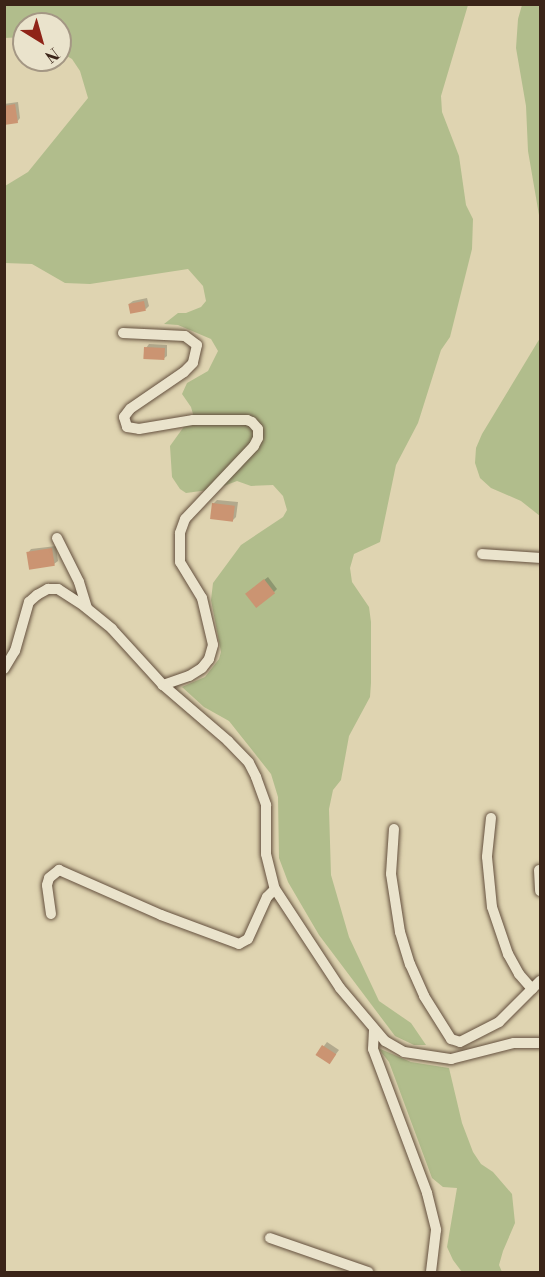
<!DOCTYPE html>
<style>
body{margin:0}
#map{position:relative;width:545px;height:1277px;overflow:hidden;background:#dfd4b1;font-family:"Libre Bodoni",serif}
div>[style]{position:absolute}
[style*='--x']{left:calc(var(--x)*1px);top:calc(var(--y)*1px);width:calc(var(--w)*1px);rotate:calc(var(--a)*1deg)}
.green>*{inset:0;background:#b1bd8c}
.shadow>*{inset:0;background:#0003}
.building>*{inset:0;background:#cb9472;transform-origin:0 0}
.roads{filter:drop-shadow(0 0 2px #64503e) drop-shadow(0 0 2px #64503e)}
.minor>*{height:10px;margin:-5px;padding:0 5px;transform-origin:5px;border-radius:5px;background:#eae3cc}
span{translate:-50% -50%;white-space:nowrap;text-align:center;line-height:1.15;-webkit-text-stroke:4.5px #eae3cc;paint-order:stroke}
.frame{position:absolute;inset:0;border:6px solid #3b2418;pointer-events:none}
.north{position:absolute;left:12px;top:12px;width:60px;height:60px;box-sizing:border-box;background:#eae3cc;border:2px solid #a49784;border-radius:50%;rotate:143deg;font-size:16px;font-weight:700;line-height:24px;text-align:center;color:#3b2418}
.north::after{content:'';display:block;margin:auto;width:21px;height:27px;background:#8f2418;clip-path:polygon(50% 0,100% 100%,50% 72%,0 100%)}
</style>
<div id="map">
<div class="green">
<i style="clip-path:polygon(5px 5px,468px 5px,441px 96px,442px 112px,459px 156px,466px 205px,473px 219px,472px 249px,450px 337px,441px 350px,418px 423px,396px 465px,380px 542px,354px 554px,350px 568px,352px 582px,369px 607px,371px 622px,371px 683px,370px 697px,349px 736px,341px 780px,333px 790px,329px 809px,331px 875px,349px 937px,379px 1001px,411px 1023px,426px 1045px,414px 1045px,395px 1036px,319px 935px,288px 882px,279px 858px,278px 797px,271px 774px,229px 721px,204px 707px,182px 687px,205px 677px,219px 659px,221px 652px,211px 600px,213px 583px,241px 545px,283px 517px,287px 510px,283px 496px,273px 485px,251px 486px,237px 481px,216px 489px,186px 493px,180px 489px,172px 477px,170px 446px,193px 414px,191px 407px,182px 394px,187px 383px,208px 371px,218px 351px,211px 339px,178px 325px,164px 324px,178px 313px,186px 313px,201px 307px,206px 301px,203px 286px,188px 269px,90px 284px,65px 283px,32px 264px,5px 263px,5px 186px,28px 172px,88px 98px,80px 71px,72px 59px,60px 52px,60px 24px,24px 24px,24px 37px,5px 38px)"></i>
<i style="clip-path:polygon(522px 5px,540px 5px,540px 221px,528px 151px,526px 106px,516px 48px,518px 19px)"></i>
<i style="clip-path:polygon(540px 338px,540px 516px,521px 501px,491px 488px,480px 478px,475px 463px,476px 448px,482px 434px)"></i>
<i style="clip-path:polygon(378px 1048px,411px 1062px,449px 1068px,462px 1123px,473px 1152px,481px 1164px,493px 1172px,512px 1194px,515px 1223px,503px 1251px,499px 1265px,502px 1272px,462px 1272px,453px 1260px,447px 1247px,457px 1188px,443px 1187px,432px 1178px,389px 1062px)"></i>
</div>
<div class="shadow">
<i style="clip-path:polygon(18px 102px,20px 118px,17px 122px,4px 123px,4px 104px)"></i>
<i style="clip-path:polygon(147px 298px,149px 306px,146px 309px,129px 304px,133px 301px)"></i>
<i style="clip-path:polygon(149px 344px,167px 345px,167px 356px,163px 359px,146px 348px)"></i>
<i style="clip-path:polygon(217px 500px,238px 502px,236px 517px,232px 521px,213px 504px)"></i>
<i style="clip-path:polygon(56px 546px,58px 561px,54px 564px,28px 553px,31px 549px)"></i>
<i style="clip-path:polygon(268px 577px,277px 589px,274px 592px,251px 590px)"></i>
<i style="clip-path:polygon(327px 1042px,339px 1050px,333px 1058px,318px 1054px)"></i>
</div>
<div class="building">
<i style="clip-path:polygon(15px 104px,18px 123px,4px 125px,4px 106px)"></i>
<i style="left:144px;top:301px;width:10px;height:16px;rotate:79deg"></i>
<i style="left:144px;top:347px;width:21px;height:12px;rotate:3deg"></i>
<i style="left:212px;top:503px;width:23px;height:16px;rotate:7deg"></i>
<i style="left:52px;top:548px;width:18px;height:26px;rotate:81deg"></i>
<i style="left:264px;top:579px;width:18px;height:24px;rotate:52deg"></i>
<i style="left:322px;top:1045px;width:17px;height:12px;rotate:33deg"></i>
</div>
<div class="roads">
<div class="minor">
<i style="--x:123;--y:333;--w:62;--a:2.8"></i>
<i style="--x:185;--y:336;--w:15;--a:37"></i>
<i style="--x:197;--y:345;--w:18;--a:103"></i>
<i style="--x:193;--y:363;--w:13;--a:135"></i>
<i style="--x:184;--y:372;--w:65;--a:145.6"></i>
<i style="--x:130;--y:409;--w:10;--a:127"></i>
<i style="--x:124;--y:417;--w:10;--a:73"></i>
<i style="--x:127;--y:427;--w:12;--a:9"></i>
<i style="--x:139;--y:429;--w:55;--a:-9.5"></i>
<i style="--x:193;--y:420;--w:54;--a:0"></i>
<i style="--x:247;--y:420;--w:5;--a:22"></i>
<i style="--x:252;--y:422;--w:9;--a:49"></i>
<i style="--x:258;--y:429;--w:9;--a:90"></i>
<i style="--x:258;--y:438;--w:9;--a:117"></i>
<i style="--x:254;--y:446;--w:100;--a:133.4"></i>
<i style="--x:185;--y:519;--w:15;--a:110"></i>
<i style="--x:180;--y:533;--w:29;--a:90"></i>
<i style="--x:180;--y:562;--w:42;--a:58.6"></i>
<i style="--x:202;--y:598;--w:48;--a:76.8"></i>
<i style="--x:213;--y:645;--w:15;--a:106"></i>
<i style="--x:209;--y:659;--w:11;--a:128"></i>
<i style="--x:202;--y:668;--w:15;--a:148"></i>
<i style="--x:189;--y:676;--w:28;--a:161"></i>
<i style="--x:57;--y:538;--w:49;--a:63.4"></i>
<i style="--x:79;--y:582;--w:27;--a:73"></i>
<i style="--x:482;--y:554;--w:58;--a:3.9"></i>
<i style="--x:4;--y:669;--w:21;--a:-59"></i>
<i style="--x:15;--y:651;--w:51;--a:-74.1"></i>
<i style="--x:29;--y:602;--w:11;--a:-41"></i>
<i style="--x:37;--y:595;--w:13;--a:-29"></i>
<i style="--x:48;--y:589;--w:10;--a:0"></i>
<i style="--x:58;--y:589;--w:31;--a:33"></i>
<i style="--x:84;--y:606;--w:36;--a:39"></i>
<i style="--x:112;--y:629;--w:76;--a:47.7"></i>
<i style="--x:163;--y:685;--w:86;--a:40.7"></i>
<i style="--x:228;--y:741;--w:30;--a:46"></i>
<i style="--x:249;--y:763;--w:16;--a:63"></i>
<i style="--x:256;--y:777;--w:30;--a:70"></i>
<i style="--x:266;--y:805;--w:49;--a:90"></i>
<i style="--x:266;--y:854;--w:36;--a:76"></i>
<i style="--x:275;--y:889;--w:118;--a:56.7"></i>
<i style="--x:340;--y:988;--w:70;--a:49.7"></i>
<i style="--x:385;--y:1041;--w:22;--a:30"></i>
<i style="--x:404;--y:1052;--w:48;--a:8.5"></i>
<i style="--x:451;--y:1059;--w:65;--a:-14.3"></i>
<i style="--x:514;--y:1043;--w:26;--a:0"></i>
<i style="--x:491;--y:818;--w:39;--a:96"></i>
<i style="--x:487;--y:857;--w:50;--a:84.3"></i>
<i style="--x:492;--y:907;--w:50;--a:71.2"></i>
<i style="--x:508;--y:954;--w:23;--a:61"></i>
<i style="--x:519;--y:974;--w:20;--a:49"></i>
<i style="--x:394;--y:829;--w:45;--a:93.8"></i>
<i style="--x:391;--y:874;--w:59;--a:81.2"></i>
<i style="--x:400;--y:932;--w:34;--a:73"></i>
<i style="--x:410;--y:964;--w:35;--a:66"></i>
<i style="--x:424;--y:996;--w:51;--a:57.9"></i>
<i style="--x:451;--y:1039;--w:9;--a:18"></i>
<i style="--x:460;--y:1042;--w:44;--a:-27.1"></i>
<i style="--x:499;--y:1022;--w:58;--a:-45"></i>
<i style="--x:539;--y:870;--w:21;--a:87"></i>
<i style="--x:51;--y:914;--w:29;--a:-98"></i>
<i style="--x:47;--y:885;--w:7;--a:-74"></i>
<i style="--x:49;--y:878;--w:13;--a:-39"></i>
<i style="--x:59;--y:870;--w:111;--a:23.8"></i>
<i style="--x:161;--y:915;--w:83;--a:20.4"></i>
<i style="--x:239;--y:944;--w:10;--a:-29"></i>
<i style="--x:248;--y:939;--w:46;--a:-65.7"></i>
<i style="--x:267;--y:897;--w:11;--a:-45"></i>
<i style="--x:374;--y:1030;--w:19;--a:93"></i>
<i style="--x:373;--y:1049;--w:154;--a:69.4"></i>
<i style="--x:427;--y:1193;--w:38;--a:76"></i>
<i style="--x:436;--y:1230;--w:42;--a:96.8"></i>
<i style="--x:270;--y:1238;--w:104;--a:19.1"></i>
</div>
</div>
<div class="frame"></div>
<div class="north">N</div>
</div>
